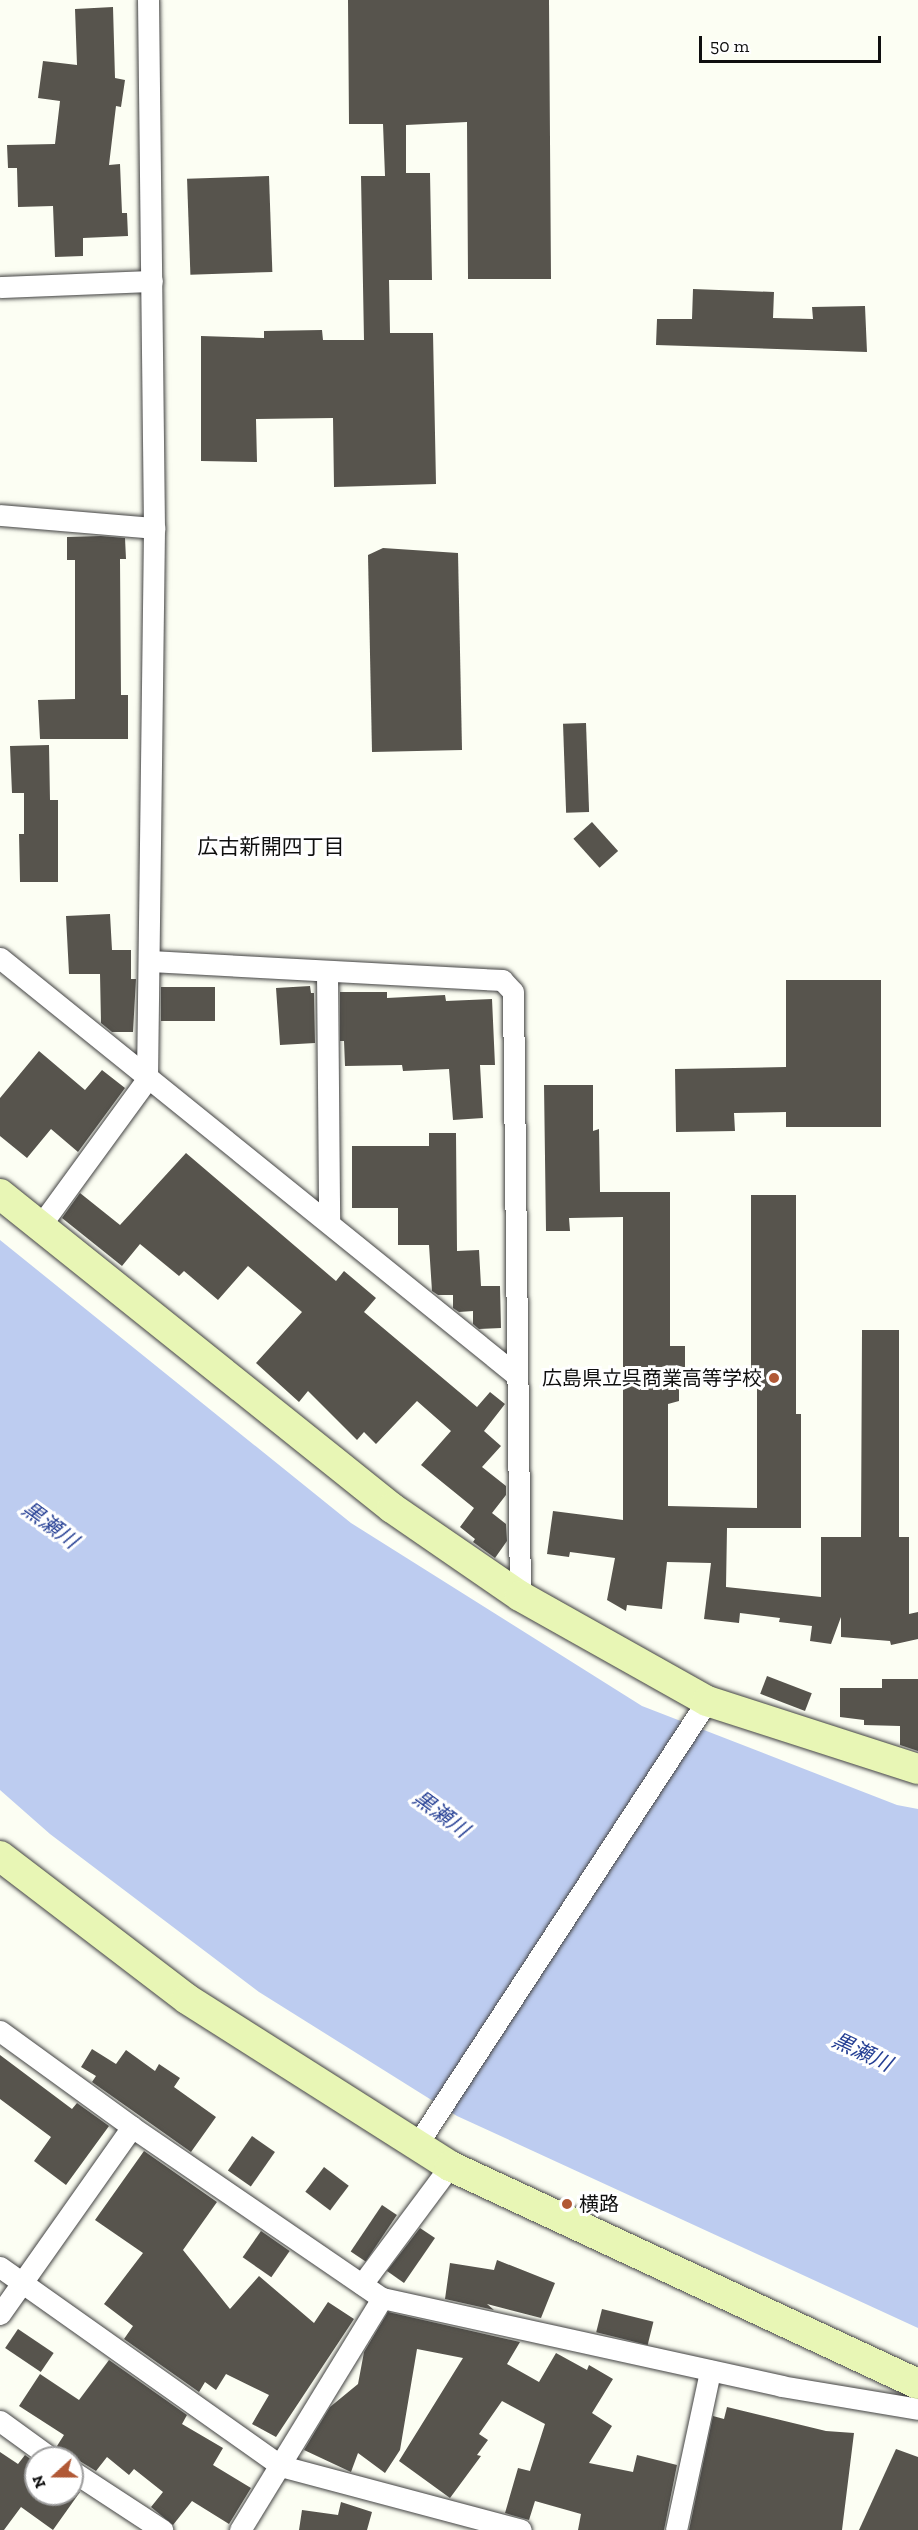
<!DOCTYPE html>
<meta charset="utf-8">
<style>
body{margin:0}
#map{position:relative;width:918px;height:2530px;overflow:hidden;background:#fcfef3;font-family:"Zilla Slab","Noto Sans JP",serif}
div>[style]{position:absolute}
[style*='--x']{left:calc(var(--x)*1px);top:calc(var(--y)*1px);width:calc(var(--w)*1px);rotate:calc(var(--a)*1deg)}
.water>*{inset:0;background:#bdccf0}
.building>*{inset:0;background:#57544d;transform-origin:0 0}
.roads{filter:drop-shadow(0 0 2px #424242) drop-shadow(0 0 2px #424242)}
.street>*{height:21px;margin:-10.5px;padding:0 10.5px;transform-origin:10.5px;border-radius:10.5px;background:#fff}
.secondary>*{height:30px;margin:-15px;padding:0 15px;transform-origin:15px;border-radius:15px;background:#e8f6b5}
.dots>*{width:16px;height:16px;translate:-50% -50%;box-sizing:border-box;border:3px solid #fff;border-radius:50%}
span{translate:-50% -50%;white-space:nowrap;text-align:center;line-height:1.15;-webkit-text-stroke:6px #fff;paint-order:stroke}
.poi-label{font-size:20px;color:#0f0f0f}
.right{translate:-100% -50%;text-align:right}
.left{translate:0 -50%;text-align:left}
.neighbourhood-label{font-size:21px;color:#0f0f0f}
.water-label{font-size:21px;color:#253f94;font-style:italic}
.north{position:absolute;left:24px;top:2446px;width:60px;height:60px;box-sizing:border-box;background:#fff;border:2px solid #9f9f9f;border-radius:50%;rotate:249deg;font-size:16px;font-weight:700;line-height:24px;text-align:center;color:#0f0f0f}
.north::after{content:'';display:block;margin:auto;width:21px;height:27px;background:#b15936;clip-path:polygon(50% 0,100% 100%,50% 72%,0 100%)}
.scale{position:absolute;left:699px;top:36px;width:182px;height:27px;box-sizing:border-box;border:3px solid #0f0f0f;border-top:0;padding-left:8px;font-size:18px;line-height:21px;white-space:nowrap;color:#0f0f0f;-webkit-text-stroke:4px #fff;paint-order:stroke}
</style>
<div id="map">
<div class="water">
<i style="clip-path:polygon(0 1240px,351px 1523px,642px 1706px,897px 1805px,918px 1809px,918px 2328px,457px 2116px,259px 1992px,50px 1834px,0 1790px)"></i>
</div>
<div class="building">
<i style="clip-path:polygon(348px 0,549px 0,551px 279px,468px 279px,467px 122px,406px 125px,406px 173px,430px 173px,432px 280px,389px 280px,390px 333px,433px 333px,436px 484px,334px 487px,333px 418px,256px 419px,257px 462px,201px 461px,201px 336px,264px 338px,264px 331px,322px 330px,323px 340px,364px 340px,361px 176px,385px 176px,383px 124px,349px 124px)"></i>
<i style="clip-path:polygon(113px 7px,115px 78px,125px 80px,121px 107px,116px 106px,109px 165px,120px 164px,122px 213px,127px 213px,128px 236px,83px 238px,83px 256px,55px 257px,53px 206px,18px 207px,17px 168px,8px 168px,7px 145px,55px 144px,60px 101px,38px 98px,43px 61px,77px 65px,75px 9px)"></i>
<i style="left:269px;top:176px;width:96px;height:82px;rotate:88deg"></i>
<i style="clip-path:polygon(693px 289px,774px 292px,773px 318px,813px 319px,812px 307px,865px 306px,867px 352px,656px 345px,657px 319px,692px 319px)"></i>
<i style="clip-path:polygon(101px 536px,125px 538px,126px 559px,120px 559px,121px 695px,128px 695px,128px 739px,40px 739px,38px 700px,75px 699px,75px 560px,67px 560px,67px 537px)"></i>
<i style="clip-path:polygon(383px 548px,458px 553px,462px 750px,372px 752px,368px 555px)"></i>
<i style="left:586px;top:723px;width:89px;height:23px;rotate:88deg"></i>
<i style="clip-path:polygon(49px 745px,50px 800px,58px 800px,58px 882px,20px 882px,19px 834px,24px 834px,24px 793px,12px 793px,10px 746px)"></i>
<i style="left:592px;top:822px;width:39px;height:25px;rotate:48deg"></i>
<i style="clip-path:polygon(110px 914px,112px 950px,131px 950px,131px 979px,136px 979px,133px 1032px,112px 1032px,101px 1023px,100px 974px,69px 974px,66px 916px)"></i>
<i style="clip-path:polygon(786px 980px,881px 980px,881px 1127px,786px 1127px,786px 1112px,734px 1113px,735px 1131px,676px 1132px,675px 1069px,786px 1067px)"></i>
<i style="clip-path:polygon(310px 986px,311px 993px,314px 993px,315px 1043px,280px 1045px,276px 988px)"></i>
<i style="left:161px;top:987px;width:54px;height:34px"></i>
<i style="clip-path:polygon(340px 992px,387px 992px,387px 998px,445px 995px,446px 1001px,492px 999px,495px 1065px,480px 1065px,483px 1118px,453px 1120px,449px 1069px,403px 1071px,402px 1065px,345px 1066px,344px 1041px,340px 1041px)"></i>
<i style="clip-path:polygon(39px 1051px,85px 1090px,102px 1070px,125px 1088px,78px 1152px,51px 1129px,27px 1158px,0 1136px,0 1098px)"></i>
<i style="clip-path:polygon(544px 1085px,593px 1085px,593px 1131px,599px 1129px,600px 1192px,670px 1192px,670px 1346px,685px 1346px,685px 1368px,679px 1368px,679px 1401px,668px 1404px,668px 1506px,757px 1508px,757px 1368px,751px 1368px,751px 1195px,796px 1195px,796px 1414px,801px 1414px,801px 1528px,727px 1528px,726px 1587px,821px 1597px,821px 1537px,861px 1537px,862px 1330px,899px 1330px,899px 1537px,909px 1537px,909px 1614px,918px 1612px,918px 1639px,891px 1645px,890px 1641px,841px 1637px,841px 1617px,831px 1644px,810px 1641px,812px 1626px,779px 1622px,780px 1618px,740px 1613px,739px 1623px,704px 1619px,711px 1563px,667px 1562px,662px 1609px,627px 1605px,626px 1611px,607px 1600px,615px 1558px,570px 1552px,569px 1557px,547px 1554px,553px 1511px,623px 1520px,623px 1217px,569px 1218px,570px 1231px,546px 1231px)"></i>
<i style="clip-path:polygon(429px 1133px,456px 1133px,457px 1251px,479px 1250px,481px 1286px,500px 1286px,501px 1328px,479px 1329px,473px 1324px,473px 1311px,459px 1312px,453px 1308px,453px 1295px,438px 1295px,432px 1291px,429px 1245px,398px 1245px,398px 1208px,352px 1208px,352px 1146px,429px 1146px)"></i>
<i style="clip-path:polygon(186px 1153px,336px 1281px,344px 1271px,376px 1298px,364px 1312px,477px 1407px,490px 1392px,505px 1404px,484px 1431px,501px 1446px,482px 1467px,506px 1486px,506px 1495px,492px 1513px,506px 1524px,507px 1541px,495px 1558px,473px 1542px,475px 1539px,460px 1527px,474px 1508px,421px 1465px,451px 1431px,417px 1401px,376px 1444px,364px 1432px,357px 1440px,308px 1391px,299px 1402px,256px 1363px,302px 1312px,248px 1266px,218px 1300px,184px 1271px,179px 1276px,140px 1244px,122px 1266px,62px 1218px,80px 1193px,120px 1225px)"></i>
<i style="left:767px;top:1676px;width:48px;height:19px;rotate:21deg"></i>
<i style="clip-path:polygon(882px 1679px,918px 1679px,918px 1751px,900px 1745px,900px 1726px,864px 1725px,864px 1720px,840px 1717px,840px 1688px,882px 1688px)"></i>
<i style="clip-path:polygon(92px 2049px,116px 2064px,126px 2050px,155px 2071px,159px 2064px,180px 2078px,174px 2087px,216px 2117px,191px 2152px,92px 2082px,96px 2076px,81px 2067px)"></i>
<i style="clip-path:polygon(0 2055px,72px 2109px,77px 2103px,109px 2126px,66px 2185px,34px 2161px,51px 2137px,0 2099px)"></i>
<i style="left:252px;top:2136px;width:28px;height:42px;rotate:35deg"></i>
<i style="clip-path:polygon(144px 2151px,217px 2202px,183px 2250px,230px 2309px,259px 2276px,314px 2323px,328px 2302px,354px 2319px,276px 2437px,252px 2424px,269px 2395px,226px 2374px,216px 2390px,205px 2382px,199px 2392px,124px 2339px,133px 2326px,104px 2304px,143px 2253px,95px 2220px)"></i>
<i style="left:324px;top:2167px;width:31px;height:31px;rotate:37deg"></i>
<i style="left:382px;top:2205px;width:18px;height:56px;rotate:34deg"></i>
<i style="clip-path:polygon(420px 2228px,435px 2238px,404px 2283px,387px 2271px)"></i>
<i style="left:261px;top:2231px;width:35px;height:32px;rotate:35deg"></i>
<i style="clip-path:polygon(497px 2260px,555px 2283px,541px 2318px,487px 2304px,494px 2310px,445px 2299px,450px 2263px,494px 2270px)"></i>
<i style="left:602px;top:2309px;width:53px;height:24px;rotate:14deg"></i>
<i style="clip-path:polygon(388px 2312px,520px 2342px,507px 2364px,539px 2382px,556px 2353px,587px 2370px,589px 2365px,613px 2379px,592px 2413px,612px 2426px,589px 2463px,633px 2472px,637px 2455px,677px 2465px,664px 2530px,578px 2530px,581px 2514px,535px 2501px,529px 2520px,505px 2513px,518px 2468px,530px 2471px,545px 2424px,502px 2401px,479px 2434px,488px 2440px,477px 2455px,481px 2456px,450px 2498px,399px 2461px,463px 2358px,417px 2349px,400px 2450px,385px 2473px,358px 2453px,351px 2472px,304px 2450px,330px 2407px,358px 2384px,364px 2352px)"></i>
<i style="left:18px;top:2329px;width:43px;height:23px;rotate:34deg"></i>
<i style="clip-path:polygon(109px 2360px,187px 2415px,182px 2424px,223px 2448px,213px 2465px,251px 2488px,229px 2524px,192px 2501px,173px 2525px,151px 2507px,163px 2492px,134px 2469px,129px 2475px,107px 2457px,96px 2471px,78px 2460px,64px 2458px,57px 2446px,64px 2435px,19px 2406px,40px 2374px,79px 2400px)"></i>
<i style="clip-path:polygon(727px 2407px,826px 2431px,854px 2433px,842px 2530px,689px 2530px,713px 2416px,724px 2419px)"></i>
<i style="clip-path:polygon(896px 2449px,918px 2457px,918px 2530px,859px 2530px)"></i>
<i style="clip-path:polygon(0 2452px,18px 2464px,25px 2455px,36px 2463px,36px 2494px,72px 2494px,72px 2486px,80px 2492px,53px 2530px,21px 2507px,4px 2530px,0 2530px)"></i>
<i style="clip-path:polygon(341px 2502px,372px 2512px,367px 2530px,299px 2530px,302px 2510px,338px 2515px)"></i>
</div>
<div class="roads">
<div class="street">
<i style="--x:0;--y:287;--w:152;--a:-2.3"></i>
<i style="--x:0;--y:515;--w:155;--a:4.8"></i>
<i style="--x:0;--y:958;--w:662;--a:38.93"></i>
<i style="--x:150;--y:961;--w:353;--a:3.1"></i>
<i style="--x:502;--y:980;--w:16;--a:47"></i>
<i style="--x:513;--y:992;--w:604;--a:89.34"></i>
<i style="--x:327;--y:972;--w:248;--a:89.5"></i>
<i style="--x:40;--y:1226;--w:182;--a:-53.9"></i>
<i style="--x:147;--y:1079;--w:551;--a:-89.27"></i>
<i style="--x:154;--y:528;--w:528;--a:-90.65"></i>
<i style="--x:0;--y:2031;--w:163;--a:36"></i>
<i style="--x:132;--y:2127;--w:303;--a:34.4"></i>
<i style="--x:382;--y:2298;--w:409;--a:12.4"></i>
<i style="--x:781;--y:2386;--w:139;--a:9.5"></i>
<i style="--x:416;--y:2146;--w:532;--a:-56.82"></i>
<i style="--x:0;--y:2267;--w:344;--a:35.3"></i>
<i style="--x:281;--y:2466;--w:248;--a:14.9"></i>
<i style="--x:362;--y:2284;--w:147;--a:-53.3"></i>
<i style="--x:0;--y:2314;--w:229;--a:-54.8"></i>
<i style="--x:0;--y:2421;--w:63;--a:36"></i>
<i style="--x:72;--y:2471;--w:108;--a:33.2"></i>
<i style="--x:240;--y:2530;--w:272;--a:-58.5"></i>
<i style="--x:676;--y:2530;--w:163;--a:-77.9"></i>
</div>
<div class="secondary">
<i style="--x:0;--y:1194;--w:502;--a:38.7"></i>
<i style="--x:392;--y:1508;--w:155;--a:34.5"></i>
<i style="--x:520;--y:1596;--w:214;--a:29.3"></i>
<i style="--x:707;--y:1701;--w:222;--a:17.9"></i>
<i style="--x:0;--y:1856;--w:235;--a:37.4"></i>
<i style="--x:187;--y:1999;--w:312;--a:32.4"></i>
<i style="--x:450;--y:2166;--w:516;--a:24.98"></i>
</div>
</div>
<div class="dots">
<i style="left:774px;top:1378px;background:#b15936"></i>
<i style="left:567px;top:2204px;background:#b15936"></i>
</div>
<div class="poi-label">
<span class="right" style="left:762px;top:1378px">広島県立呉商業高等学校</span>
<span class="left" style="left:579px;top:2204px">横路</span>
</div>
<div class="neighbourhood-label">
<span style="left:271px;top:847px">広古新開四丁目</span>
</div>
<div class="water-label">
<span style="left:50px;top:1525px;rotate:36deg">黒瀬川</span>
<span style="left:441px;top:1814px;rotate:36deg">黒瀬川</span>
<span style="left:862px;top:2052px;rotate:25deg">黒瀬川</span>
</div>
<div class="north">N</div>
<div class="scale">50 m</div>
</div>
